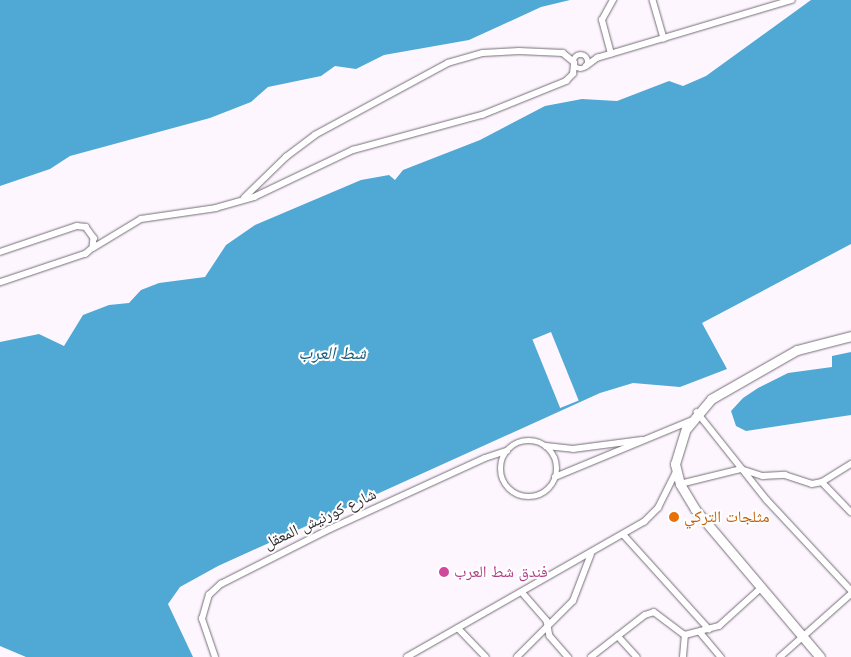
<!DOCTYPE html>
<meta charset="utf-8">
<style>
body{margin:0}
#map{position:relative;width:851px;height:657px;overflow:hidden;background:#fdf6fe;font-family:Helvetica,"Noto Naskh Arabic",sans-serif}
div>[style]{position:absolute}
[style*='--x']{left:calc(var(--x)*1px);top:calc(var(--y)*1px);width:calc(var(--w)*1px);rotate:calc(var(--a)*1deg)}
.water>*{inset:0;background:#4fa9d4}
.pier>*{inset:0;background:#fdf6fe;transform-origin:0 0}
.roads{filter:drop-shadow(0 0 1px #766c78) drop-shadow(0 0 1px #766c78)}
.street>*{height:5.5px;margin:-2.75px;padding:0 2.75px;transform-origin:2.75px;border-radius:2.75px;background:#fff}
.street>.ring{margin:-2.75px;padding:0;box-sizing:content-box;background:none;border:5.5px solid #fff;border-radius:50%}
.primary>*{height:9px;margin:-4.5px;padding:0 4.5px;transform-origin:4.5px;border-radius:4.5px;background:#fff}
.dots>*{width:14px;height:14px;translate:-50% -50%;box-sizing:border-box;border:2px solid #fff;border-radius:50%}
span{translate:-50% -50%;white-space:nowrap;text-align:center;line-height:1.15;-webkit-text-stroke:4px #fff;paint-order:stroke}
.food-label{font-size:16px;color:#c56008}
.left{translate:0 -50%;text-align:left}
.street-label{font-size:16px;color:#322d33}
.hotel-label{font-size:16px;color:#b23c85}
.water-label{font-size:18px;color:#195e7c;font-style:italic}
</style>
<div id="map">
<div class="water">
<i style="clip-path:polygon(0 0,570px 0,541px 7px,469px 40px,384px 55px,356px 69px,335px 66px,321px 76px,268px 87px,251px 102px,210px 118px,70px 156px,50px 169px,0 186px)"></i>
<i style="clip-path:polygon(811px 0,851px 0,851px 244px,702px 323px,727px 369px,680px 387px,633px 383px,600px 393px,218px 566px,180px 587px,168px 604px,193px 657px,26px 657px,0 646px,0 342px,39px 334px,64px 346px,83px 315px,109px 305px,129px 303px,141px 290px,159px 283px,205px 277px,226px 245px,255px 225px,361px 180px,389px 175px,395px 180px,403px 170px,480px 140px,545px 106px,582px 99px,617px 101px,669px 81px,683px 86px,706px 76px)"></i>
<i style="clip-path:polygon(851px 352px,851px 415px,746px 431px,736px 426px,731px 411px,743px 398px,758px 388px,788px 373px,832px 367px,832px 356px)"></i>
</div>
<div class="pier">
<i style="left:551px;top:332px;width:74px;height:20px;rotate:68deg"></i>
</div>
<div class="roads">
<div class="street">
<i style="--x:653;--y:0;--w:40;--a:74"></i>
<i style="--x:611;--y:54;--w:35;--a:-105"></i>
<i style="--x:602;--y:20;--w:23;--a:-61"></i>
<i class="ring" style="left:574px;top:55px;width:8.5px;height:8.5px"></i>
<i style="--x:586;--y:66;--w:14;--a:-36"></i>
<i style="--x:597;--y:58;--w:203;--a:-16.6"></i>
<i style="--x:244;--y:198;--w:59;--a:-44.3"></i>
<i style="--x:286;--y:157;--w:36;--a:-37"></i>
<i style="--x:315;--y:135;--w:151;--a:-28.4"></i>
<i style="--x:448;--y:63;--w:36;--a:-16"></i>
<i style="--x:483;--y:53;--w:36;--a:-3"></i>
<i style="--x:519;--y:51;--w:44;--a:2.6"></i>
<i style="--x:563;--y:53;--w:14;--a:39"></i>
<i style="--x:93;--y:248;--w:56;--a:-31.1"></i>
<i style="--x:141;--y:219;--w:76;--a:-8.3"></i>
<i style="--x:216;--y:208;--w:40;--a:-16"></i>
<i style="--x:254;--y:197;--w:110;--a:-25.4"></i>
<i style="--x:353;--y:150;--w:134;--a:-15.2"></i>
<i style="--x:482;--y:115;--w:91;--a:-22"></i>
<i style="--x:566;--y:81;--w:10;--a:-45"></i>
<i style="--x:573;--y:74;--w:10;--a:-84"></i>
<i style="--x:0;--y:252;--w:81;--a:-18.7"></i>
<i style="--x:77;--y:226;--w:9;--a:6"></i>
<i style="--x:86;--y:227;--w:14;--a:54"></i>
<i style="--x:94;--y:238;--w:10;--a:96"></i>
<i style="--x:93;--y:248;--w:9;--a:139"></i>
<i style="--x:86;--y:254;--w:91;--a:161.4"></i>
<i style="--x:697;--y:412;--w:112;--a:51.5"></i>
<i style="--x:767;--y:500;--w:123;--a:47"></i>
<i class="ring" style="left:501px;top:441px;width:50.5px;height:50.5px"></i>
<i style="--x:546;--y:446;--w:27;--a:6"></i>
<i style="--x:573;--y:449;--w:69;--a:-7.5"></i>
<i style="--x:555;--y:477;--w:146;--a:-22.5"></i>
<i style="--x:822;--y:482;--w:42;--a:46"></i>
<i style="--x:680;--y:484;--w:63;--a:-13.8"></i>
<i style="--x:741;--y:469;--w:23;--a:18"></i>
<i style="--x:763;--y:476;--w:22;--a:-3"></i>
<i style="--x:785;--y:475;--w:28;--a:18"></i>
<i style="--x:812;--y:484;--w:10;--a:-11"></i>
<i style="--x:822;--y:482;--w:34;--a:-32"></i>
<i style="--x:624;--y:535;--w:127;--a:47.9"></i>
<i style="--x:522;--y:592;--w:38;--a:49"></i>
<i style="--x:547;--y:621;--w:15;--a:79"></i>
<i style="--x:550;--y:636;--w:28;--a:49"></i>
<i style="--x:458;--y:628;--w:40;--a:46"></i>
<i style="--x:700;--y:632;--w:33;--a:50"></i>
<i style="--x:618;--y:636;--w:28;--a:48"></i>
<i style="--x:215;--y:657;--w:40;--a:-108.9"></i>
<i style="--x:202;--y:619;--w:25;--a:-74"></i>
<i style="--x:209;--y:595;--w:16;--a:-43"></i>
<i style="--x:221;--y:584;--w:122;--a:-26.8"></i>
<i style="--x:330;--y:529;--w:170;--a:-24.6"></i>
<i style="--x:485;--y:458;--w:23;--a:-18"></i>
<i style="--x:407;--y:657;--w:273;--a:-29.7"></i>
<i style="--x:644;--y:522;--w:20;--a:-45"></i>
<i style="--x:658;--y:508;--w:40;--a:-63.4"></i>
<i style="--x:517;--y:657;--w:79;--a:-45"></i>
<i style="--x:573;--y:601;--w:50;--a:-69"></i>
<i style="--x:591;--y:657;--w:68;--a:-37.9"></i>
<i style="--x:645;--y:615;--w:9;--a:-18"></i>
<i style="--x:654;--y:612;--w:39;--a:37"></i>
<i style="--x:685;--y:635;--w:35;--a:-15"></i>
<i style="--x:719;--y:626;--w:57;--a:-42.1"></i>
<i style="--x:683;--y:657;--w:22;--a:-85"></i>
<i style="--x:780;--y:657;--w:95;--a:-41.6"></i>
</div>
<div class="primary">
<i style="--x:820;--y:657;--w:194;--a:-130.2"></i>
<i style="--x:695;--y:509;--w:29;--a:-121"></i>
<i style="--x:680;--y:484;--w:21;--a:-104"></i>
<i style="--x:675;--y:464;--w:37;--a:-73"></i>
<i style="--x:686;--y:429;--w:39;--a:-50"></i>
<i style="--x:711;--y:399;--w:99;--a:-29.7"></i>
<i style="--x:797;--y:350;--w:56;--a:-14.5"></i>
</div>
</div>
<div class="dots">
<i style="left:674px;top:517px;background:#e8710a"></i>
<i style="left:444px;top:572px;background:#d1479c"></i>
</div>
<div class="food-label">
<span class="left" style="left:684px;top:517px">مثلجات التركي</span>
</div>
<div class="street-label">
<span style="left:320px;top:519px;rotate:-25deg">شارع كورنيش المعقل</span>
</div>
<div class="hotel-label">
<span class="left" style="left:454px;top:572px">فندق شط العرب</span>
</div>
<div class="water-label">
<span style="left:332px;top:353px">شط العرب</span>
</div>
</div>
